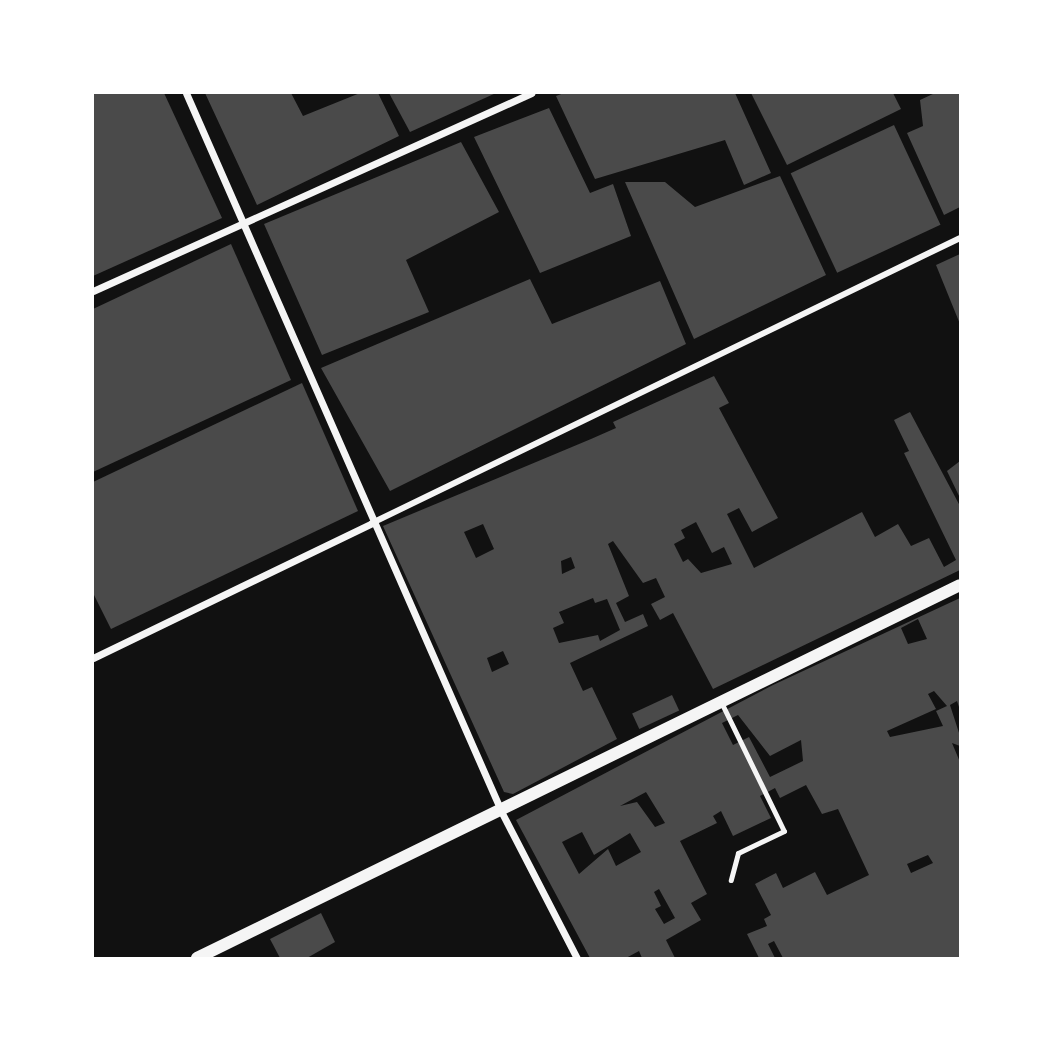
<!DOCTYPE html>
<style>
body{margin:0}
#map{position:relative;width:1053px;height:1051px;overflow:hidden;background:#111;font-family:Jost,sans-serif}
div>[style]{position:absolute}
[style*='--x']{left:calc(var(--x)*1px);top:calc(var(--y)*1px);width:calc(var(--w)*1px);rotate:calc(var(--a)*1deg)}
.building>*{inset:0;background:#4a4a4a;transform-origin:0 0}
.service>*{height:5px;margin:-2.5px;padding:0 2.5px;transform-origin:2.5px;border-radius:2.5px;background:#f5f5f5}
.pedestrian>*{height:6px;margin:-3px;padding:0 3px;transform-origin:3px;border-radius:3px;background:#f5f5f5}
.minor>*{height:7px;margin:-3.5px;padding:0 3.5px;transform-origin:3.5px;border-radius:3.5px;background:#f5f5f5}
.tertiary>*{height:12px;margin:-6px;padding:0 6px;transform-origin:6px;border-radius:6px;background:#f5f5f5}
span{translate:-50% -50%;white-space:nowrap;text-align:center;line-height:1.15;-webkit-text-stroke:5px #fff;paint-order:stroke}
.frame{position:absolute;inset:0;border:94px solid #fff;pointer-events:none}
</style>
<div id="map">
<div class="building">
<i style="clip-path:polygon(93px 93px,164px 93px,222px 218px,93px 276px)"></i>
<i style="clip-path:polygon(205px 93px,291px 93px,303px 116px,360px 93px,378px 93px,399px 136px,257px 205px)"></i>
<i style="clip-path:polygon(389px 93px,496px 93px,410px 132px)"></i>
<i style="clip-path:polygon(564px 93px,735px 93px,771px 173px,744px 185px,725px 140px,595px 179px,556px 96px)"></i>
<i style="clip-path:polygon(751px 93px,893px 93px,901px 109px,787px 165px)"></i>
<i style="clip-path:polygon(935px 93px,960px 93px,960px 207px,944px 215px,907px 133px,923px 126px,920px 100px)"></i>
<i style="clip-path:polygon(549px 108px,590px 193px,613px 184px,631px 236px,540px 273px,474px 137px)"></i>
<i style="left:894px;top:125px;width:110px;height:114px;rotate:65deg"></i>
<i style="clip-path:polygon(461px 142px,499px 212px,406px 260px,429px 312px,322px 355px,264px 224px)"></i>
<i style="clip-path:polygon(780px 176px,826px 275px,694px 339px,625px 182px,665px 182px,695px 207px)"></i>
<i style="clip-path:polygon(231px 244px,291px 380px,93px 472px,93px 309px)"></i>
<i style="clip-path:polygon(960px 254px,960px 324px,936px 265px)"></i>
<i style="clip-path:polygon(530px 279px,552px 324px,660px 281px,686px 344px,390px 491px,321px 368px)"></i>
<i style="clip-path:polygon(evenodd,714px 376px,729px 403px,719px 408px,778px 518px,752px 532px,739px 508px,727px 514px,754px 568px,862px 512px,875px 537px,898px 524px,911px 546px,929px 538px,944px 567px,956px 560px,904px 453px,909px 451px,894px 420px,910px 412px,960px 506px,960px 570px,713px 689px,673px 613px,660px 620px,651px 604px,665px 597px,656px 578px,643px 583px,613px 541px,608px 544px,629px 596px,616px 603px,625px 622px,643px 614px,648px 626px,570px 663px,583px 691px,592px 687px,617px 739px,513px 794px,504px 792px,383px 526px,591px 439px,616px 428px,613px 422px,714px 376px,696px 522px,712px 553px,724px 547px,732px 564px,701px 573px,688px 559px,683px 562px,674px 544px,685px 538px,681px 530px,696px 522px,714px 376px,483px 524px,494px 549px,476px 558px,464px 532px,483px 524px,714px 376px,571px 557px,575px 568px,562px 574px,561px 561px,571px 557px,714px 376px,593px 598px,595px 603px,607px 599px,620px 630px,600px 641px,598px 635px,559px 643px,553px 628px,564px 623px,559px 612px,593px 598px,714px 376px,503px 651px,509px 664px,492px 672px,487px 658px,503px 651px)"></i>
<i style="clip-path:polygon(302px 383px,358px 511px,111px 629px,93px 593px,93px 482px)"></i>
<i style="clip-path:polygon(960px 461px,960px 498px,947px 471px)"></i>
<i style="clip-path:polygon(evenodd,960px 598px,960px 710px,957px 701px,950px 705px,960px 736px,960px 746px,952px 743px,960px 762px,960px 957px,783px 958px,774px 941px,768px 944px,775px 958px,759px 958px,747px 934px,767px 926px,764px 919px,771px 915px,755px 884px,776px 873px,783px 888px,815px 872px,827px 895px,869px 875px,838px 809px,822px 814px,806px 785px,780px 798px,775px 788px,760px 796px,771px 818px,733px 836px,721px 811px,713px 816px,717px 823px,680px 841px,707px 894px,691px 903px,701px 920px,666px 940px,675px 958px,642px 958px,639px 951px,626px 958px,590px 958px,516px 820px,773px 685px,960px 598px,918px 619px,927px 639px,908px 644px,901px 628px,918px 619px,960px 598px,934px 691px,947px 706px,936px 711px,943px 726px,890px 737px,887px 731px,936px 709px,928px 694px,934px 691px,960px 598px,738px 715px,770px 756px,801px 740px,803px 761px,770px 777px,749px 737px,733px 745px,722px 723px,738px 715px,960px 598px,646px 792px,665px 823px,655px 827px,637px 802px,620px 806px,646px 792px,960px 598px,582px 832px,594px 855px,630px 833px,641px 852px,616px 866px,608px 849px,579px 874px,562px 842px,582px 832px,960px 598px,928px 855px,933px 863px,911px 873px,907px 864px,928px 855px,960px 598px,659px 889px,675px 918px,664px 924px,655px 909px,661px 906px,654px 892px,659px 889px)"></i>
<i style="left:672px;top:695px;width:17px;height:44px;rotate:65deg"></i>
<i style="clip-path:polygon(321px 913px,335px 942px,307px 958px,280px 958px,270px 939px)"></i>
</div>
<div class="service">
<i style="--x:722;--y:704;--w:141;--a:64"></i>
<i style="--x:784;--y:831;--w:51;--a:154.4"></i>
<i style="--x:738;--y:853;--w:28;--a:105"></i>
</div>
<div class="pedestrian">
<i style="--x:372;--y:523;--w:653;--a:-25.86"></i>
</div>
<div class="minor">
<i style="--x:186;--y:93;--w:786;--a:66.3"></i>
<i style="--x:502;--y:813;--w:163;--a:62.7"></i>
<i style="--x:93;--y:291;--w:481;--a:-24.3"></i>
<i style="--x:93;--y:658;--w:310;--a:-25.8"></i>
</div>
<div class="tertiary">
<i style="--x:197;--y:958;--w:849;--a:-26.05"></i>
</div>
<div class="frame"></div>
</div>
